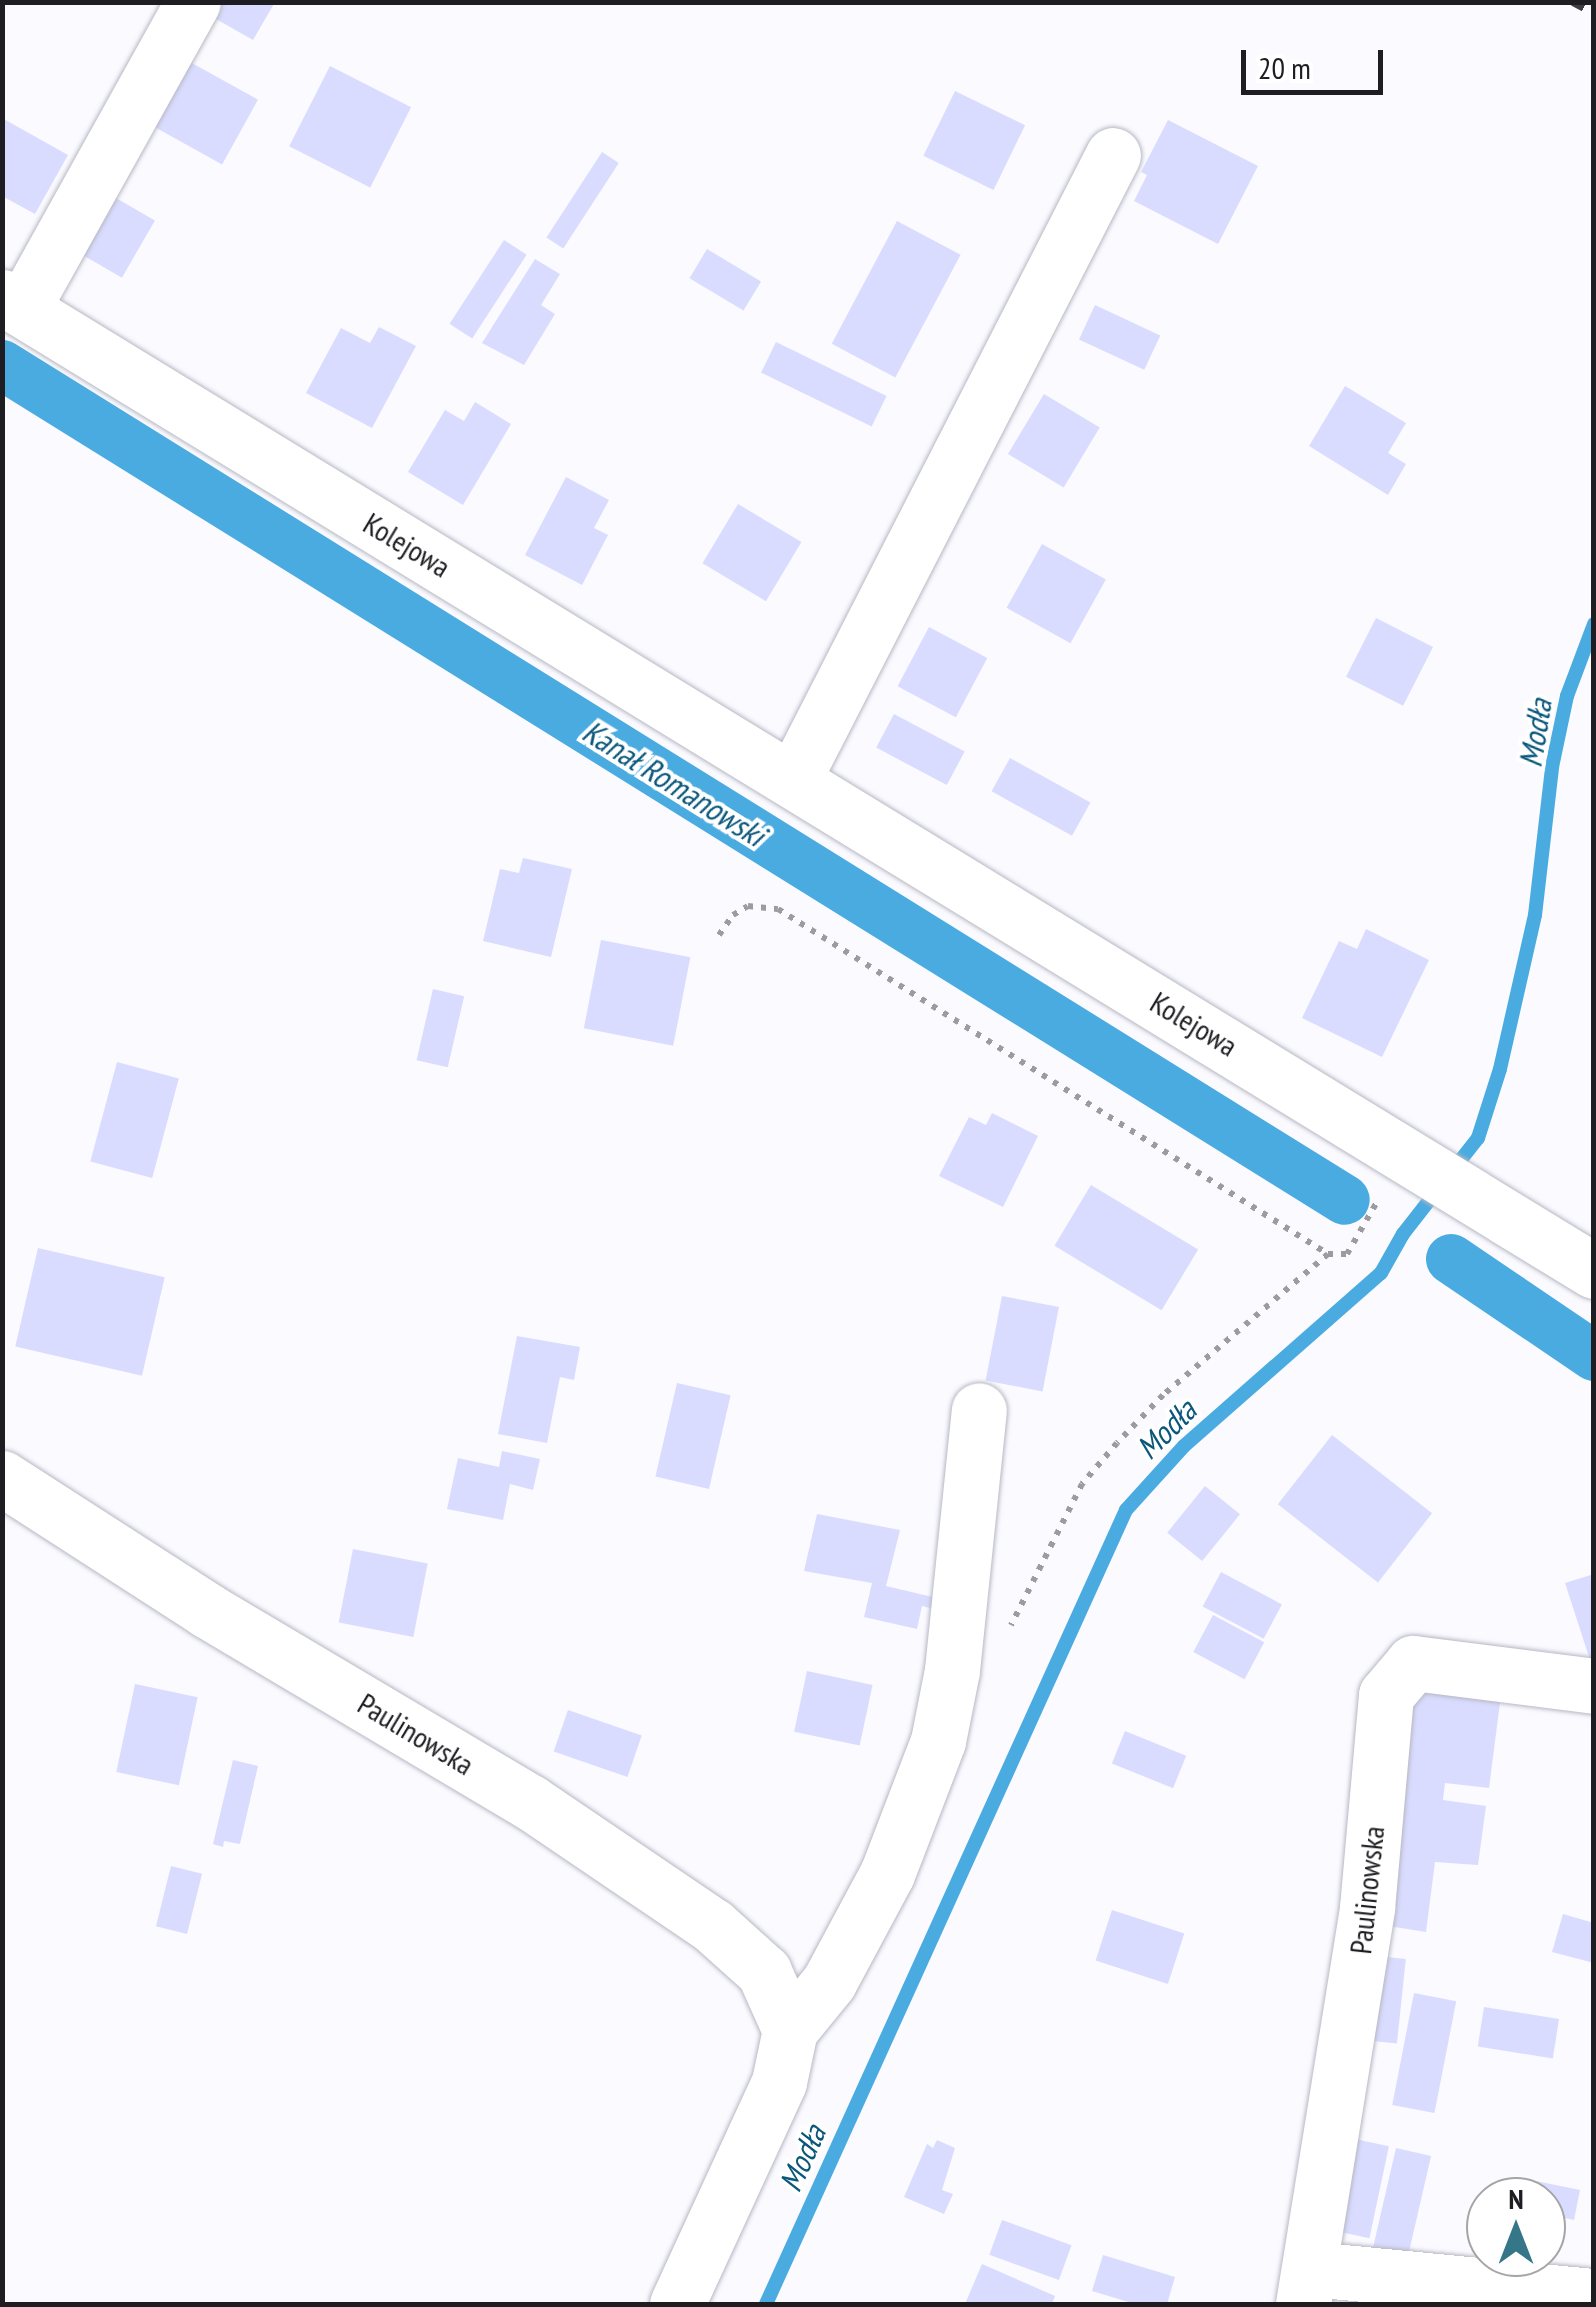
<!DOCTYPE html>
<meta charset="utf-8">
<style>
body{margin:0}
#map{position:relative;width:1596px;height:2307px;overflow:hidden;background:#fafaff;font-family:"PT Sans Narrow",sans-serif}
div>[style]{position:absolute}
[style*='--x']{left:calc(var(--x)*1px);top:calc(var(--y)*1px);width:calc(var(--w)*1px);rotate:calc(var(--a)*1deg)}
.stream>*{height:14px;margin:-7px;padding:0 7px;transform-origin:7px;border-radius:7px;background:#4aabe1}
.canal>*{height:50px;margin:-25px;padding:0 25px;transform-origin:25px;border-radius:25px;background:#4aabe1}
.building>*{inset:0;background:#dadcff;transform-origin:0 0}
.path>*{height:6px;margin-top:-3px;transform-origin:0;background:repeating-linear-gradient(90deg,#9b9ba0 0 5px,transparent 0 13px)}
.roads{filter:drop-shadow(0 0 2px #b7b8c3) drop-shadow(0 0 2px #b7b8c3)}
.minor>*{height:55px;margin:-27.5px;padding:0 27.5px;transform-origin:27.5px;border-radius:27.5px;background:#fff}
.rail>*{height:8px;margin-top:-4px;transform-origin:0;background:repeating-linear-gradient(90deg,#3e3e42 0 12px,transparent 0 24px)}
span{translate:-50% -50%;white-space:nowrap;text-align:center;line-height:1.15;-webkit-text-stroke:8px #fff;paint-order:stroke}
.street-label{font-size:30px;color:#1e1e22}
.water-label{font-size:32px;color:#0a577b;font-style:italic}
.frame{position:absolute;inset:0;border:5px solid #1e1e22;pointer-events:none}
.north{position:absolute;left:1466px;top:2177px;width:100px;height:100px;box-sizing:border-box;background:#fff;border:2px solid #a5a5a7;border-radius:50%;rotate:0deg;font-size:28px;font-weight:700;line-height:40px;text-align:center;color:#1e1e22}
.north::after{content:'';display:block;margin:auto;width:35px;height:45px;background:#357789;clip-path:polygon(50% 0,100% 100%,50% 72%,0 100%)}
.scale{position:absolute;left:1241px;top:50px;width:142px;height:45px;box-sizing:border-box;border:5px solid #1e1e22;border-top:0;padding-left:12px;font-size:30px;line-height:35px;white-space:nowrap;color:#1e1e22;-webkit-text-stroke:8px #fff;paint-order:stroke}
</style>
<div id="map">
<div class="stream">
<i style="--x:1452;--y:1171;--w:42;--a:-51.8"></i>
<i style="--x:1478;--y:1138;--w:72;--a:-72.3"></i>
<i style="--x:1500;--y:1069;--w:158;--a:-77.2"></i>
<i style="--x:1535;--y:915;--w:149;--a:-83.4"></i>
<i style="--x:1552;--y:767;--w:73;--a:-78.1"></i>
<i style="--x:1567;--y:696;--w:77;--a:-69.4"></i>
<i style="--x:766;--y:2304;--w:872;--a:-65.61"></i>
<i style="--x:1126;--y:1510;--w:86;--a:-47.8"></i>
<i style="--x:1184;--y:1446;--w:262;--a:-41.3"></i>
<i style="--x:1381;--y:1273;--w:45;--a:-60.6"></i>
<i style="--x:1403;--y:1234;--w:58;--a:-52"></i>
</div>
<div class="canal">
<i style="--x:2;--y:365;--w:1581;--a:31.87"></i>
<i style="--x:1451;--y:1259;--w:173;--a:34.1"></i>
</div>
<div class="building">
<i style="clip-path:polygon(216px 2px,275px 2px,253px 40px,209px 15px)"></i>
<i style="left:181px;top:57px;width:88px;height:74px;rotate:29deg"></i>
<i style="left:330px;top:66px;width:91px;height:90px;rotate:27deg"></i>
<i style="left:955px;top:91px;width:78px;height:72px;rotate:26deg"></i>
<i style="clip-path:polygon(2px 118px,68px 155px,35px 214px,2px 196px)"></i>
<i style="clip-path:polygon(1168px 120px,1258px 166px,1218px 244px,1134px 201px,1147px 175px,1141px 172px)"></i>
<i style="left:602px;top:152px;width:20px;height:102px;rotate:33deg"></i>
<i style="left:109px;top:194px;width:53px;height:66px;rotate:30deg"></i>
<i style="left:897px;top:221px;width:72px;height:139px;rotate:28deg"></i>
<i style="left:504px;top:240px;width:27px;height:100px;rotate:33deg"></i>
<i style="left:707px;top:249px;width:63px;height:34px;rotate:31deg"></i>
<i style="clip-path:polygon(535px 259px,560px 274px,541px 305px,555px 314px,524px 365px,482px 343px)"></i>
<i style="left:1095px;top:305px;width:72px;height:38px;rotate:25deg"></i>
<i style="clip-path:polygon(379px 327px,416px 346px,372px 428px,306px 393px,341px 328px,370px 343px)"></i>
<i style="left:776px;top:342px;width:123px;height:34px;rotate:26deg"></i>
<i style="clip-path:polygon(1345px 386px,1406px 423px,1388px 453px,1406px 464px,1388px 495px,1309px 446px)"></i>
<i style="left:1044px;top:394px;width:65px;height:70px;rotate:31deg"></i>
<i style="clip-path:polygon(475px 402px,511px 424px,463px 505px,408px 472px,445px 410px,464px 421px)"></i>
<i style="clip-path:polygon(566px 477px,609px 500px,594px 528px,608px 535px,582px 585px,525px 555px)"></i>
<i style="left:738px;top:504px;width:74px;height:69px;rotate:31deg"></i>
<i style="left:1042px;top:544px;width:73px;height:73px;rotate:29deg"></i>
<i style="left:1376px;top:618px;width:64px;height:66px;rotate:27deg"></i>
<i style="left:929px;top:627px;width:66px;height:67px;rotate:28deg"></i>
<i style="left:894px;top:714px;width:80px;height:38px;rotate:28deg"></i>
<i style="left:1010px;top:758px;width:92px;height:38px;rotate:29deg"></i>
<i style="clip-path:polygon(523px 858px,572px 869px,551px 957px,483px 941px,500px 869px,519px 873px)"></i>
<i style="clip-path:polygon(1366px 929px,1429px 960px,1382px 1057px,1302px 1018px,1339px 941px,1357px 949px)"></i>
<i style="left:601px;top:940px;width:91px;height:90px;rotate:11deg"></i>
<i style="left:433px;top:989px;width:32px;height:73px;rotate:13deg"></i>
<i style="left:117px;top:1062px;width:64px;height:103px;rotate:15deg"></i>
<i style="clip-path:polygon(992px 1113px,1038px 1136px,1003px 1207px,939px 1176px,969px 1117px,986px 1125px)"></i>
<i style="left:1091px;top:1185px;width:125px;height:71px;rotate:31deg"></i>
<i style="left:38px;top:1248px;width:130px;height:101px;rotate:13deg"></i>
<i style="left:1002px;top:1296px;width:58px;height:86px;rotate:11deg"></i>
<i style="clip-path:polygon(517px 1336px,580px 1347px,574px 1380px,560px 1377px,547px 1443px,498px 1434px)"></i>
<i style="left:677px;top:1383px;width:55px;height:96px;rotate:13deg"></i>
<i style="left:1332px;top:1435px;width:127px;height:88px;rotate:38deg"></i>
<i style="clip-path:polygon(502px 1451px,540px 1459px,533px 1490px,510px 1484px,503px 1520px,447px 1509px,458px 1458px,499px 1467px)"></i>
<i style="left:1205px;top:1486px;width:45px;height:60px;rotate:39deg"></i>
<i style="clip-path:polygon(817px 1514px,900px 1530px,886px 1586px,941px 1599px,938px 1610px,922px 1606px,917px 1629px,864px 1617px,872px 1583px,804px 1571px)"></i>
<i style="left:353px;top:1549px;width:76px;height:75px;rotate:11deg"></i>
<i style="left:1221px;top:1572px;width:69px;height:39px;rotate:28deg"></i>
<i style="clip-path:polygon(1594px 1574px,1594px 1659px,1590px 1660px,1565px 1583px)"></i>
<i style="left:1213px;top:1615px;width:58px;height:42px;rotate:28deg"></i>
<i style="left:807px;top:1671px;width:67px;height:62px;rotate:12deg"></i>
<i style="left:135px;top:1684px;width:64px;height:90px;rotate:12deg"></i>
<i style="clip-path:polygon(1410px 1687px,1501px 1695px,1489px 1788px,1445px 1783px,1443px 1800px,1486px 1806px,1478px 1865px,1435px 1862px,1426px 1932px,1382px 1925px,1408px 1758px,1395px 1756px)"></i>
<i style="left:568px;top:1710px;width:78px;height:44px;rotate:19deg"></i>
<i style="left:1125px;top:1731px;width:66px;height:35px;rotate:22deg"></i>
<i style="clip-path:polygon(233px 1760px,258px 1766px,240px 1844px,224px 1841px,223px 1847px,213px 1844px)"></i>
<i style="left:171px;top:1866px;width:32px;height:62px;rotate:14deg"></i>
<i style="left:1112px;top:1910px;width:76px;height:53px;rotate:18deg"></i>
<i style="clip-path:polygon(1563px 1914px,1594px 1923px,1594px 1963px,1552px 1952px)"></i>
<i style="left:1368px;top:1955px;width:38px;height:85px;rotate:6deg"></i>
<i style="left:1414px;top:1993px;width:43px;height:114px;rotate:11deg"></i>
<i style="left:1484px;top:2007px;width:76px;height:40px;rotate:9deg"></i>
<i style="left:1341px;top:2136px;width:49px;height:94px;rotate:12deg"></i>
<i style="clip-path:polygon(937px 2140px,955px 2148px,942px 2190px,953px 2194px,944px 2214px,904px 2197px,927px 2144px,933px 2148px)"></i>
<i style="left:1396px;top:2148px;width:36px;height:105px;rotate:13deg"></i>
<i style="clip-path:polygon(1521px 2178px,1580px 2190px,1574px 2220px,1546px 2214px,1546px 2197px,1517px 2197px)"></i>
<i style="left:1002px;top:2220px;width:74px;height:37px;rotate:20deg"></i>
<i style="clip-path:polygon(1103px 2255px,1175px 2277px,1167px 2304px,1135px 2304px,1092px 2291px)"></i>
<i style="clip-path:polygon(982px 2264px,1055px 2296px,1052px 2304px,965px 2304px)"></i>
</div>
<div class="path">
<i style="--x:719;--y:935;--w:24;--a:-55"></i>
<i style="--x:733;--y:915;--w:17;--a:-31"></i>
<i style="--x:748;--y:906;--w:30;--a:6"></i>
<i style="--x:778;--y:909;--w:649;--a:32.1"></i>
<i style="--x:1328;--y:1254;--w:217;--a:139.5"></i>
<i style="--x:1163;--y:1395;--w:66;--a:133.8"></i>
<i style="--x:1117;--y:1443;--w:54;--a:130.5"></i>
<i style="--x:1082;--y:1484;--w:158;--a:116.7"></i>
<i style="--x:1328;--y:1254;--w:19;--a:0"></i>
<i style="--x:1347;--y:1254;--w:62;--a:-60.1"></i>
</div>
<div class="roads">
<div class="minor">
<i style="--x:2;--y:297;--w:1866;--a:31.46"></i>
<i style="--x:22;--y:309;--w:351;--a:-60.9"></i>
<i style="--x:793;--y:780;--w:702;--a:-62.89"></i>
<i style="--x:2;--y:1478;--w:245;--a:32.8"></i>
<i style="--x:208;--y:1611;--w:374;--a:30.7"></i>
<i style="--x:530;--y:1802;--w:221;--a:34.1"></i>
<i style="--x:713;--y:1926;--w:69;--a:42"></i>
<i style="--x:764;--y:1972;--w:64;--a:65.9"></i>
<i style="--x:1312;--y:2269;--w:283;--a:5.5"></i>
<i style="--x:677;--y:2304;--w:244;--a:-65.3"></i>
<i style="--x:779;--y:2082;--w:53;--a:-78.1"></i>
<i style="--x:790;--y:2030;--w:62;--a:-50.9"></i>
<i style="--x:829;--y:1982;--w:123;--a:-61.8"></i>
<i style="--x:887;--y:1874;--w:142;--a:-69"></i>
<i style="--x:938;--y:1741;--w:72;--a:-78.8"></i>
<i style="--x:952;--y:1670;--w:261;--a:-84.1"></i>
<i style="--x:1303;--y:2304;--w:401;--a:-80.8"></i>
<i style="--x:1367;--y:1908;--w:214;--a:-84.9"></i>
<i style="--x:1386;--y:1695;--w:42;--a:-49.8"></i>
<i style="--x:1413;--y:1663;--w:182;--a:7.2"></i>
</div>
</div>
<div class="rail">
<i style="--x:1573;--y:2;--w:24;--a:28"></i>
</div>
<div class="street-label">
<span style="left:407px;top:545px;rotate:31deg">Kolejowa</span>
<span style="left:1194px;top:1024px;rotate:31deg">Kolejowa</span>
<span style="left:416px;top:1734px;rotate:31deg">Paulinowska</span>
<span style="left:1367px;top:1890px;rotate:-84deg">Paulinowska</span>
</div>
<div class="water-label">
<span style="left:1535px;top:733px;rotate:-81deg">Modła</span>
<span style="left:674px;top:783px;rotate:32deg">Kanał Romanowski</span>
<span style="left:1166px;top:1429px;rotate:-45deg">Modła</span>
<span style="left:802px;top:2158px;rotate:-66deg">Modła</span>
</div>
<div class="frame"></div>
<div class="north">N</div>
<div class="scale">20 m</div>
</div>
